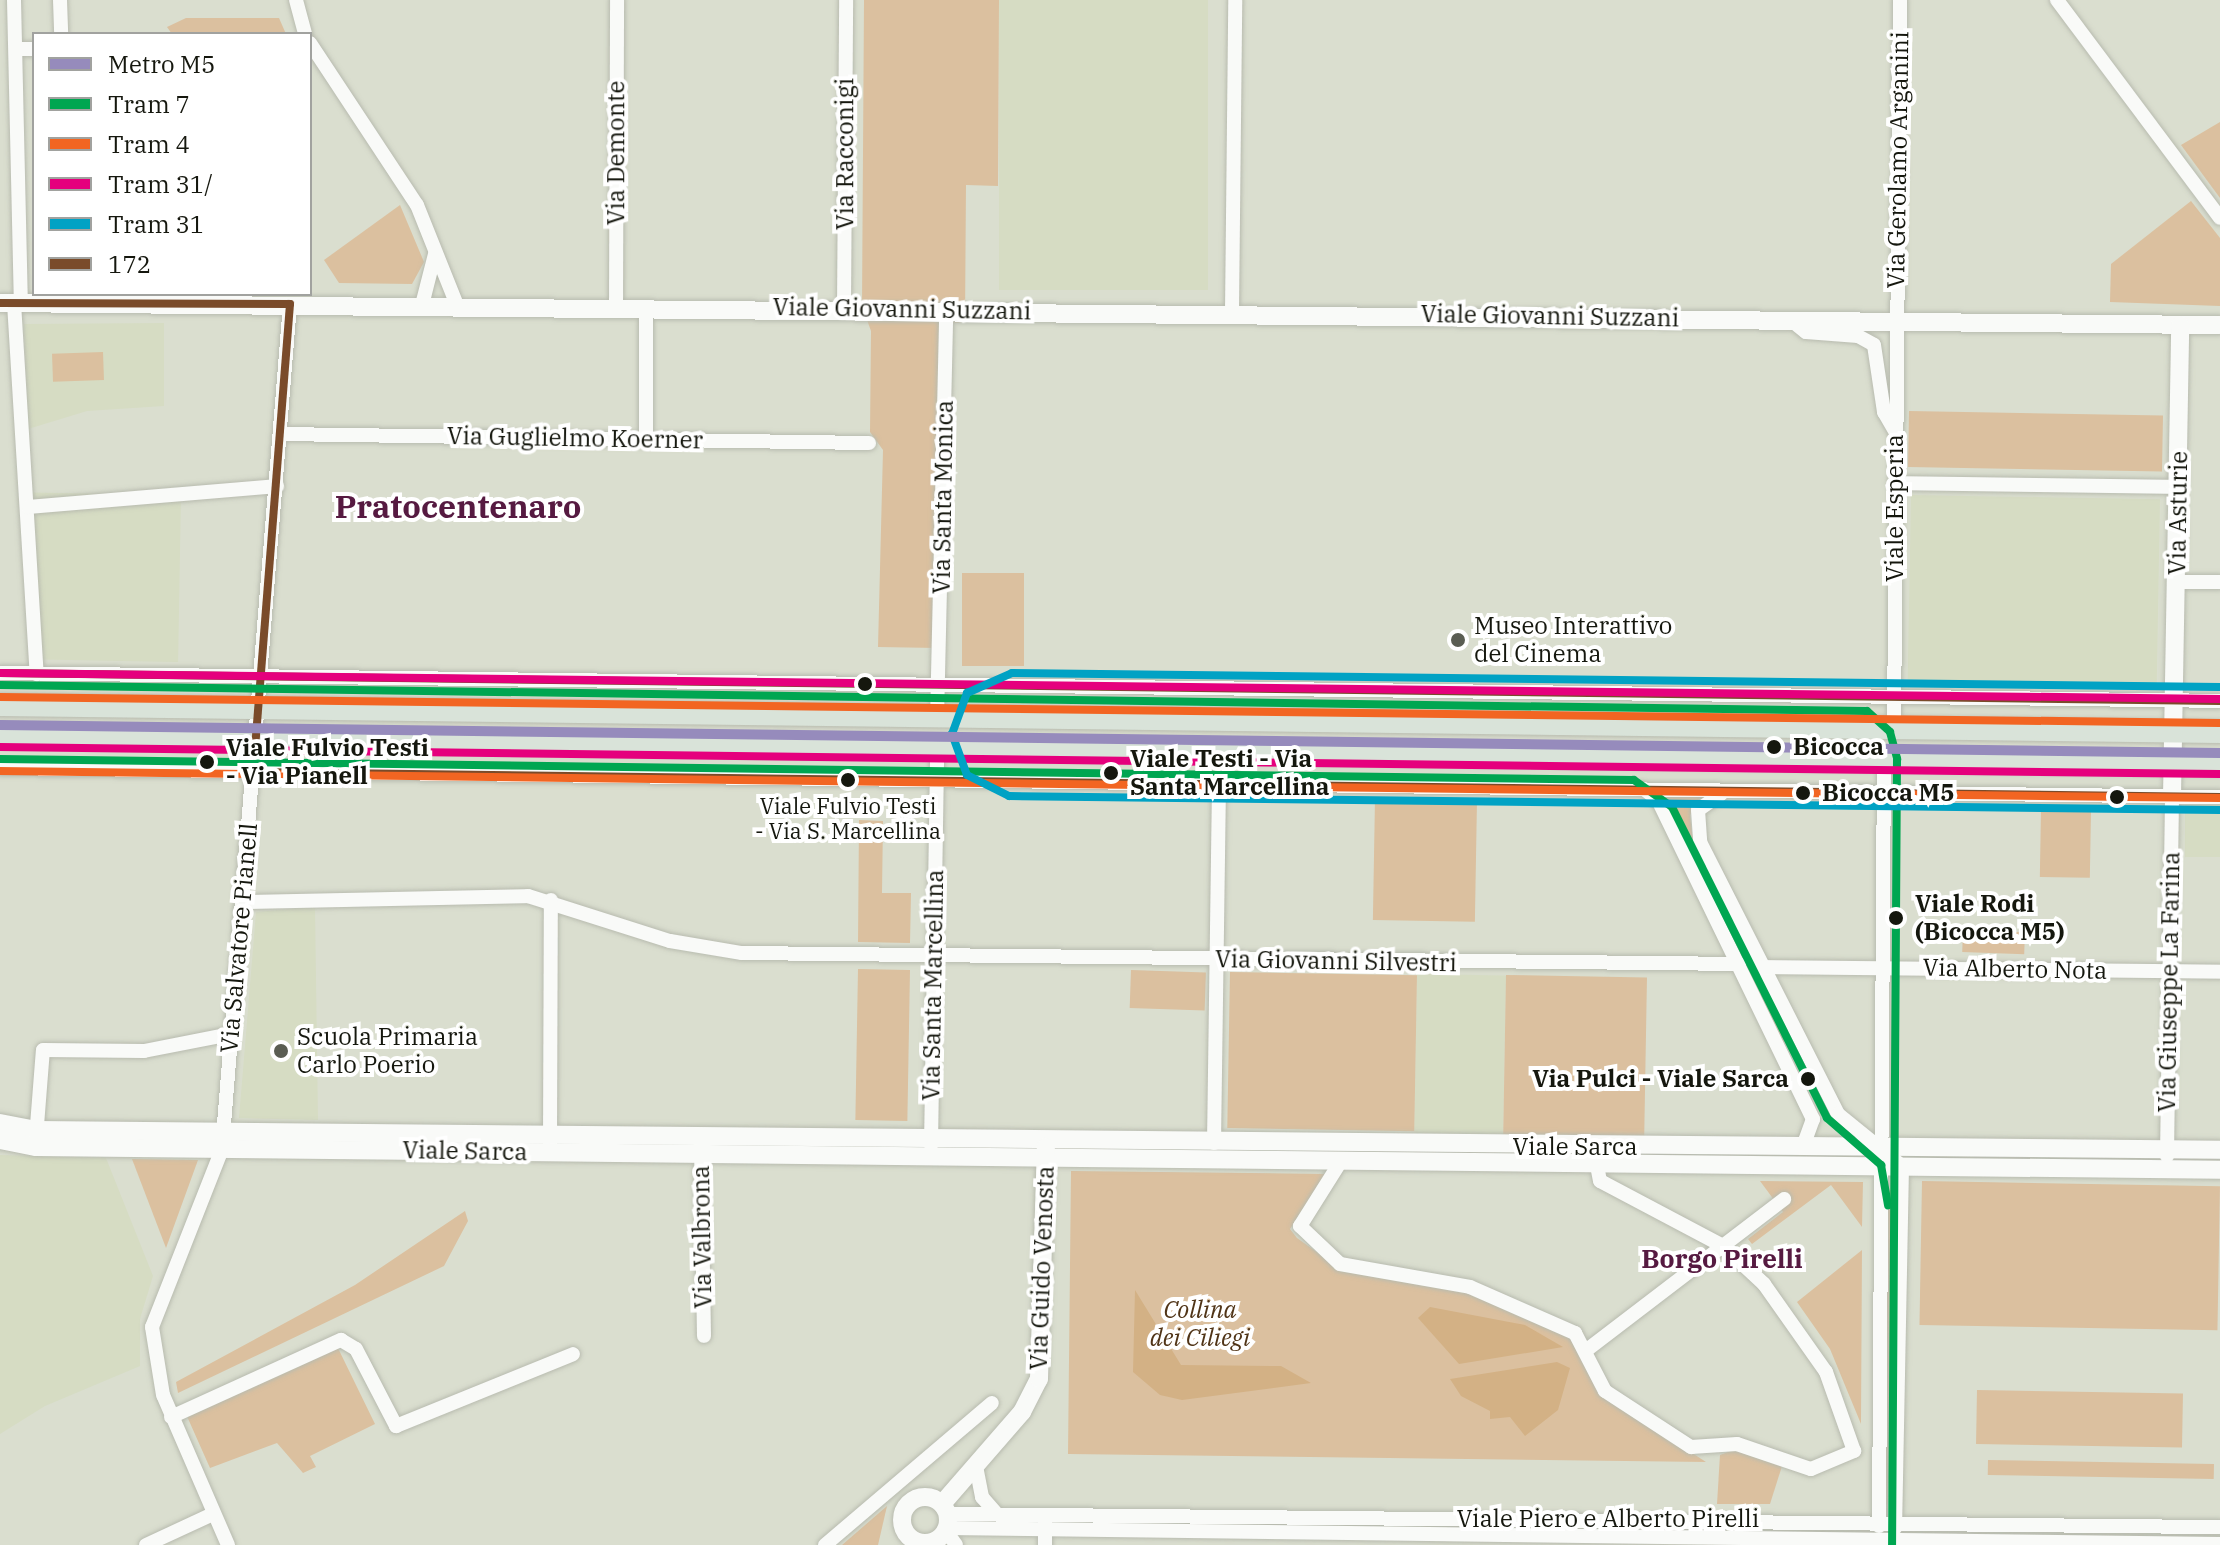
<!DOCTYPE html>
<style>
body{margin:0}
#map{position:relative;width:2220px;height:1545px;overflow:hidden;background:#dadecf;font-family:"IBM Plex Serif",serif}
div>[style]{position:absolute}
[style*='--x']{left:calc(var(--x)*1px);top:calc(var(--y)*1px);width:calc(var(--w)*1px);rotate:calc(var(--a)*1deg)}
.built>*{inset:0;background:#d6dcc3;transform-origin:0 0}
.green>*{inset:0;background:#dbc09f;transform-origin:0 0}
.forest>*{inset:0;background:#d3b185}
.roads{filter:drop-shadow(0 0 2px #b8bbaf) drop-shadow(0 0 2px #b8bbaf)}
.minor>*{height:14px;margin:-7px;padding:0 7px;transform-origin:7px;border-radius:7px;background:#f9faf8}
.tertiary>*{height:18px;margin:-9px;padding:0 9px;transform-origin:9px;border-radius:9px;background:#f9faf8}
.tertiary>.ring{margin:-9px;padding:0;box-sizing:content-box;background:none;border:18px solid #f9faf8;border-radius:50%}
.primary>*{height:22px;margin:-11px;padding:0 11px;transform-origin:11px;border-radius:11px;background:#d9e3d9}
.bus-1>*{height:8px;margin:-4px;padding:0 4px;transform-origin:4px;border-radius:4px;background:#7a4b2a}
.tram-1>*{height:8px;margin:-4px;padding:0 4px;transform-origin:4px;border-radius:4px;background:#00a651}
.tram-2>*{height:8px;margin:-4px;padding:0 4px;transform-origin:4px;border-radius:4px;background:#f26522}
.tram-3>*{height:8px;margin:-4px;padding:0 4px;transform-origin:4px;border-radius:4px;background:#e5007d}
.tram-4>*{height:8px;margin:-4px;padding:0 4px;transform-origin:4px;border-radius:4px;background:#01a2c4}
.metro-1>*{height:10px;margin:-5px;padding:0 5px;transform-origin:5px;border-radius:5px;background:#968bbc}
.dots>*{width:22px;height:22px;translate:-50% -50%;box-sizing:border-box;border:4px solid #fff;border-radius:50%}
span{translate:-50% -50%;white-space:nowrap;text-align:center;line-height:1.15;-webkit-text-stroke:8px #fff;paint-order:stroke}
.bus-label{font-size:22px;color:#15170e}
.street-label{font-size:24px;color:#15170e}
.poi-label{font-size:24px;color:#15170e}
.left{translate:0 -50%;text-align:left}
.stop-label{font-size:24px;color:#15170e;font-weight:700}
.right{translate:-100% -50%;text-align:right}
.park-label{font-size:24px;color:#503417;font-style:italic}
.neighbourhood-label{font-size:26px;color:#561a41;font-weight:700}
.district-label{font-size:32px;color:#561a41;font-weight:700}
.legend{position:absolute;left:32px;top:32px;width:280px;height:264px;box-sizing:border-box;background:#fff;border:2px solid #a1a29f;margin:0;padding:10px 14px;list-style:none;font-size:24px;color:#15170e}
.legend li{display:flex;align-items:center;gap:16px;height:40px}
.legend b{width:40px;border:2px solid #a1a29f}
</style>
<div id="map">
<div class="built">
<i style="left:999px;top:0;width:209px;height:290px"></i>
<i style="clip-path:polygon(164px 323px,164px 406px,87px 411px,28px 429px,24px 324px)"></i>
<i style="left:181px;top:495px;width:167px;height:150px;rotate:91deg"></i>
<i style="left:1911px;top:495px;width:249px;height:189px;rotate:1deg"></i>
<i style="left:2185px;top:804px;width:35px;height:53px"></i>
<i style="clip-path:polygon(315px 907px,318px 1120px,239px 1118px,256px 912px)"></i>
<i style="left:1417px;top:974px;width:89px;height:159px;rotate:1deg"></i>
<i style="clip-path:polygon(0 1155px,106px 1158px,153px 1276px,140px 1319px,140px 1366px,45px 1406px,0 1434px)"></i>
</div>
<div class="green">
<i style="clip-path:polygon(864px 0,999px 0,998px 186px,966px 185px,965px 322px,953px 323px,938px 648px,878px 647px,883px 450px,870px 432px,871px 331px,862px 306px)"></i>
<i style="clip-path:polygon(186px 18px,279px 18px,286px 34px,172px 34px,167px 27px)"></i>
<i style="clip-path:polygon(2220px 122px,2220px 198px,2181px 145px)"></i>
<i style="clip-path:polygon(2191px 201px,2220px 238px,2220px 306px,2110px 302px,2111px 264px)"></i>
<i style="clip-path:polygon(400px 205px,424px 262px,412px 284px,339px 283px,324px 260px)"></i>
<i style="left:103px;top:352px;width:28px;height:51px;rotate:88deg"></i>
<i style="left:1909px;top:411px;width:254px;height:56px;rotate:1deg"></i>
<i style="left:962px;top:573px;width:62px;height:93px"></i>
<i style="clip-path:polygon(1667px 793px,1700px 797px,1690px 815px,1692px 833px,1793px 1038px,1783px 1042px,1665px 804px)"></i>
<i style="left:1375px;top:799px;width:102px;height:121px;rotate:1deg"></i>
<i style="left:2041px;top:810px;width:50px;height:67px;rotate:1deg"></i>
<i style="clip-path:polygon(859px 820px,883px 821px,882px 893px,911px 893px,910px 943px,858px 942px)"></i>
<i style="left:1963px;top:930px;width:62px;height:22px;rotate:2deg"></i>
<i style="left:858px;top:969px;width:52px;height:151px;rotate:1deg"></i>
<i style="left:1131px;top:970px;width:75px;height:38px;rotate:2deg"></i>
<i style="left:1230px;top:972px;width:187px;height:156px;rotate:1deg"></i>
<i style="left:1506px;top:975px;width:141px;height:160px;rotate:1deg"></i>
<i style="clip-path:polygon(132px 1159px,198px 1160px,166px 1248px)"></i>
<i style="clip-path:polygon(1071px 1171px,1325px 1174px,1290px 1229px,1297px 1238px,1342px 1270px,1467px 1292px,1578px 1341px,1601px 1394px,1706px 1462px,1068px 1454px)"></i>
<i style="clip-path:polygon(1760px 1181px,1863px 1182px,1862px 1227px,1831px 1185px,1752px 1244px,1748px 1239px,1783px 1212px)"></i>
<i style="left:1922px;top:1181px;width:298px;height:144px;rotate:1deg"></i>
<i style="left:1884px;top:1190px;width:15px;height:314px"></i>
<i style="clip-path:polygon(465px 1211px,468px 1221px,444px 1266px,178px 1393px,176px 1382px,355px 1285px)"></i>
<i style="clip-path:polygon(1862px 1250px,1861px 1424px,1830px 1349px,1797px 1302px)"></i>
<i style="clip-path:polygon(336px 1344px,375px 1424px,310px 1456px,316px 1467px,303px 1473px,277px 1443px,210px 1468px,186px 1414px)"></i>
<i style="left:1977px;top:1390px;width:206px;height:54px;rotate:1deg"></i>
<i style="clip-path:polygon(1736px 1449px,1782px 1466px,1770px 1504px,1717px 1504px,1720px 1455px)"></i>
<i style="left:1988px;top:1460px;width:226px;height:15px;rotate:1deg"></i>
<i style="clip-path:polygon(887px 1506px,878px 1545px,842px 1545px)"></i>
</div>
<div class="forest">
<i style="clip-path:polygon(1135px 1290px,1181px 1365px,1281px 1366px,1311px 1383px,1182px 1400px,1160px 1395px,1133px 1372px)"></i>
<i style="clip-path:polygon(1430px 1307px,1525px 1325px,1563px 1347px,1459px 1364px,1418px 1318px)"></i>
<i style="clip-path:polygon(1557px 1362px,1570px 1368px,1558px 1410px,1525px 1436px,1510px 1417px,1490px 1419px,1490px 1411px,1461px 1396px,1450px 1379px)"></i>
</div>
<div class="roads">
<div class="minor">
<i style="--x:14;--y:0;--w:302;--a:88.7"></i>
<i style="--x:60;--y:0;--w:34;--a:88"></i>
<i style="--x:296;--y:0;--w:35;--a:75"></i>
<i style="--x:2057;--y:0;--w:272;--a:53.2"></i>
<i style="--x:310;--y:43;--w:194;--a:56.6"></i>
<i style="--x:417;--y:205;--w:108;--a:68.2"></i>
<i style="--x:16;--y:49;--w:18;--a:0"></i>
<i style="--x:14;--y:303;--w:372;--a:86.5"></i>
<i style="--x:422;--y:305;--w:53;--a:-75.7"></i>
<i style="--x:616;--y:307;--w:307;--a:-89.8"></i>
<i style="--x:844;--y:308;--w:308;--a:-89.6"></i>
<i style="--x:1232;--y:312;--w:312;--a:-89.4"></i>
<i style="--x:1791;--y:320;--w:19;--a:39"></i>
<i style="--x:1806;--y:332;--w:52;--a:4.4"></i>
<i style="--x:1858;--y:336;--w:18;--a:29"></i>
<i style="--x:1874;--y:345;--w:68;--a:81.5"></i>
<i style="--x:1884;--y:412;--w:24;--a:60"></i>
<i style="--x:281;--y:434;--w:588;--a:0.88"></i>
<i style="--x:646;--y:438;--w:131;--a:-90"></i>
<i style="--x:1895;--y:483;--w:283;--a:0.8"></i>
<i style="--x:29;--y:507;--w:249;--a:-4.8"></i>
<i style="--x:2177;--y:582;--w:43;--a:0"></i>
<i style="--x:0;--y:673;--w:2220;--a:0.72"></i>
<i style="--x:937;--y:720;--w:411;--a:-88.7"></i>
<i style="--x:1894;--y:729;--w:729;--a:-89.53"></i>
<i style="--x:0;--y:768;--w:2220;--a:0.75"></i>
<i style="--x:1644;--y:789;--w:18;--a:38"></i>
<i style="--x:1658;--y:800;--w:355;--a:64.1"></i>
<i style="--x:1813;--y:1119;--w:30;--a:110"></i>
<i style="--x:1721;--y:794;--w:28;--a:145"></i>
<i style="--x:1698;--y:810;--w:32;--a:86"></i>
<i style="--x:1700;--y:842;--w:305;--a:63.1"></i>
<i style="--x:1838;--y:1114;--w:82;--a:39.1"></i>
<i style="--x:1902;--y:1166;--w:362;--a:91.1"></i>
<i style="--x:243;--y:902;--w:285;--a:-1.2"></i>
<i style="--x:528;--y:896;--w:149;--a:17.6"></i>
<i style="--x:670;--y:941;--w:73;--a:9.5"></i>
<i style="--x:742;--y:953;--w:997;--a:0.63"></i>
<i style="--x:1763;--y:967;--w:457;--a:0.6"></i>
<i style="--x:36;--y:1138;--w:88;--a:-85.5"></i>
<i style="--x:43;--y:1050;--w:101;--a:0.6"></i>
<i style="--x:144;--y:1051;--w:89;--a:-11.1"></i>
<i style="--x:1214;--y:1143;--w:357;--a:-89.2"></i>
<i style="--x:550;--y:1144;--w:244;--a:-89.8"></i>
<i style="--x:931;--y:1145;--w:396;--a:-89.1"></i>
<i style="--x:701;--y:1146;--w:190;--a:89.1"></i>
<i style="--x:2167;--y:1156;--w:360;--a:-89.2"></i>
<i style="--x:1341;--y:1161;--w:77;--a:122.2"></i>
<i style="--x:1300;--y:1226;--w:55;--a:43.5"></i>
<i style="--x:1340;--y:1264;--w:132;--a:10"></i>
<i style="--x:1470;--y:1287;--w:115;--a:23.7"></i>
<i style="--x:1575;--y:1333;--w:65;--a:62.7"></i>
<i style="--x:1605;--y:1391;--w:103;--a:33.1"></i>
<i style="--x:1691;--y:1447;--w:46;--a:-3.7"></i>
<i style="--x:1737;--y:1444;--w:78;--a:18.7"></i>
<i style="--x:1811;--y:1469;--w:47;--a:-22.7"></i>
<i style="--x:1854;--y:1451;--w:84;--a:-109.5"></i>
<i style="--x:1826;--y:1372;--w:108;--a:-125.2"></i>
<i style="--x:1764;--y:1284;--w:56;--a:-137.2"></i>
<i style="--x:1723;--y:1246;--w:139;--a:-152.1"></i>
<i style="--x:1600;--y:1181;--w:15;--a:-101"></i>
<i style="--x:1588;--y:1349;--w:247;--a:-37.4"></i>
<i style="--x:171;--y:1417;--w:187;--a:-24.4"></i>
<i style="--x:341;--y:1340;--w:17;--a:31"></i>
<i style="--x:356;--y:1349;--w:87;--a:62.5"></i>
<i style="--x:396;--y:1426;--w:191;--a:-22.1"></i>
<i style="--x:976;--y:1466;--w:32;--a:79"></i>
<i style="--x:982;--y:1497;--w:20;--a:49"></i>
<i style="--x:947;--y:1514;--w:1273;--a:0.59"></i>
<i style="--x:1045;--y:1520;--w:25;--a:90"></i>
<i style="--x:1879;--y:1526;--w:767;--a:-89.63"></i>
<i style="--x:947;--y:1528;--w:1273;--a:0.72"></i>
<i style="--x:946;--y:1531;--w:17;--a:54"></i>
<i style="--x:146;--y:1545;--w:74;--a:-24.8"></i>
<i style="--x:228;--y:1545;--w:163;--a:-113.4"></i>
<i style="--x:163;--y:1395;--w:69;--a:-99.2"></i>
<i style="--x:152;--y:1327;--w:191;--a:-68.5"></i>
<i style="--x:222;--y:1149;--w:848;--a:-85.4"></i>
<i style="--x:825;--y:1545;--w:219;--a:-40.4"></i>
</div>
<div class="tertiary">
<i style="--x:0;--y:303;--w:2220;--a:0.57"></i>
<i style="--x:2172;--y:796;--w:471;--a:-89"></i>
<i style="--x:0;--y:1123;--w:37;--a:11"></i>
<i style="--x:36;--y:1130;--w:2184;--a:0.52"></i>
<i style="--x:0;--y:1140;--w:37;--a:11"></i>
<i style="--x:36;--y:1147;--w:2184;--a:0.6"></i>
<i class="ring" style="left:902px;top:1497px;width:28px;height:28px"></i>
<i style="--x:942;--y:1504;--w:122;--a:-49"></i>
<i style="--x:1022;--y:1412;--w:37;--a:-63"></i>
<i style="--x:1039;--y:1379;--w:232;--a:-88.3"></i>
</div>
<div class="primary">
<i style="--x:0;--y:705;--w:2220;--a:0.7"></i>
<i style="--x:0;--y:735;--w:2220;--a:0.75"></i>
</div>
</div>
<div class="bus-1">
<i style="--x:0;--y:303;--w:290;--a:0.2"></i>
<i style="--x:290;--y:304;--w:469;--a:94.5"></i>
<i style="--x:253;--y:772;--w:1967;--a:0.73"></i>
<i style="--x:0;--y:673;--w:2220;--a:0.72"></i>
</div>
<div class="tram-1">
<i style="--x:0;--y:685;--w:1867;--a:0.8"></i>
<i style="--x:1867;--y:711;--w:31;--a:42"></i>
<i style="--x:1890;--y:732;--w:28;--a:75"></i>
<i style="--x:1897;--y:759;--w:786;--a:90.36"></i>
<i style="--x:0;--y:759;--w:1634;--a:0.74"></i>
<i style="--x:1634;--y:780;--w:47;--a:35.4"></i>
<i style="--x:1672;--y:807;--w:347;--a:63.5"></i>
<i style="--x:1827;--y:1118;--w:72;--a:41"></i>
<i style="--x:1881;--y:1165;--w:41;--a:80.1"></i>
</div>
<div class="tram-2">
<i style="--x:0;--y:697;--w:2220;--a:0.67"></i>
<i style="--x:0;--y:771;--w:2220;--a:0.7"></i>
</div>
<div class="tram-3">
<i style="--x:0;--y:673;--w:2220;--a:0.67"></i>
<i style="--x:0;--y:747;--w:2220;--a:0.7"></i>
</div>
<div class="tram-4">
<i style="--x:2220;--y:810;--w:1211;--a:-179.34"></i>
<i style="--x:1009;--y:796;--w:47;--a:-153.4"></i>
<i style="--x:967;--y:775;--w:44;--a:-110.1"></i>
<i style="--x:952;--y:734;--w:44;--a:-69.9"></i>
<i style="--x:967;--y:693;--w:49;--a:-24"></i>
<i style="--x:1012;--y:673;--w:1208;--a:0.66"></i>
</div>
<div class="metro-1">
<i style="--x:0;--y:725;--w:2220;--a:0.72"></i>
</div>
<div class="dots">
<i style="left:1458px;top:640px;background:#5a5d52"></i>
<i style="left:865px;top:684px;background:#15170e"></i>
<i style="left:1774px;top:747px;background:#15170e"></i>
<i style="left:207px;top:762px;background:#15170e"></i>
<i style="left:1111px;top:773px;background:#15170e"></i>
<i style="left:848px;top:780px;background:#15170e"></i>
<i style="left:1803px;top:793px;background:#15170e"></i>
<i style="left:2117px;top:797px;background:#15170e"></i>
<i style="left:1896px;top:918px;background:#15170e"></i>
<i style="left:281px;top:1051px;background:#5a5d52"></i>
<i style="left:1808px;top:1079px;background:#15170e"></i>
</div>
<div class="bus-label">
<span style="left:848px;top:818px">Viale Fulvio Testi<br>- Via S. Marcellina</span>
</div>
<div class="street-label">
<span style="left:616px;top:153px;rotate:-90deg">Via Demonte</span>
<span style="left:845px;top:154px;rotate:-90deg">Via Racconigi</span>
<span style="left:1898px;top:160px;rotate:-89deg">Via Gerolamo Arganini</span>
<span style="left:902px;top:309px;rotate:1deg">Viale Giovanni Suzzani</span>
<span style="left:1550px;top:316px;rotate:1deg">Viale Giovanni Suzzani</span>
<span style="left:575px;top:438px;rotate:1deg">Via Guglielmo Koerner</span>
<span style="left:943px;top:497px;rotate:-89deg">Via Santa Monica</span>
<span style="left:1895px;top:508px;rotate:-90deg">Viale Esperia</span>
<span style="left:2178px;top:513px;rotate:-89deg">Via Asturie</span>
<span style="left:239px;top:938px;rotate:-85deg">Via Salvatore Pianell</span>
<span style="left:1336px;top:961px;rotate:1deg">Via Giovanni Silvestri</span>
<span style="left:2015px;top:969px;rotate:1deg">Via Alberto Nota</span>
<span style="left:2169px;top:982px;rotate:-89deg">Via Giuseppe La Farina</span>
<span style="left:933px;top:985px;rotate:-89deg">Via Santa Marcellina</span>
<span style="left:1575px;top:1147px">Viale Sarca</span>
<span style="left:465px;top:1151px;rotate:1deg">Viale Sarca</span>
<span style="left:702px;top:1237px;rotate:-91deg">Via Valbrona</span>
<span style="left:1042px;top:1268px;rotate:-88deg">Via Guido Venosta</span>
<span style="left:1608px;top:1519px">Viale Piero e Alberto Pirelli</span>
</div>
<div class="poi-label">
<span class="left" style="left:1474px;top:640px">Museo Interattivo<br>del Cinema</span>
<span class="left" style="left:297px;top:1051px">Scuola Primaria<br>Carlo Poerio</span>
</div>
<div class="stop-label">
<span class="left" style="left:1793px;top:747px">Bicocca</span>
<span class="left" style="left:226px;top:762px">Viale Fulvio Testi<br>- Via Pianell</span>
<span class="left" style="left:1130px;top:773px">Viale Testi - Via<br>Santa Marcellina</span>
<span class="left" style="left:1822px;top:793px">Bicocca M5</span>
<span class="left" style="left:1915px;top:918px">Viale Rodi<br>(Bicocca M5)</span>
<span class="right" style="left:1789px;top:1079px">Via Pulci - Viale Sarca</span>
</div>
<div class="park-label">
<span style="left:1200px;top:1324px">Collina<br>dei Ciliegi</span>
</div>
<div class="neighbourhood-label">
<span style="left:1722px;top:1259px">Borgo Pirelli</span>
</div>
<div class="district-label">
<span style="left:458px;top:506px">Pratocentenaro</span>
</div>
<ul class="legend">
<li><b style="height:10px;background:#968bbc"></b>Metro M5</li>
<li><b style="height:10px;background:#00a651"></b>Tram 7</li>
<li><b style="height:10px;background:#f26522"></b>Tram 4</li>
<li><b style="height:10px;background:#e5007d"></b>Tram 31/</li>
<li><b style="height:10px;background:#01a2c4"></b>Tram 31</li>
<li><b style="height:10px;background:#7a4b2a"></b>172</li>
</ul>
</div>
